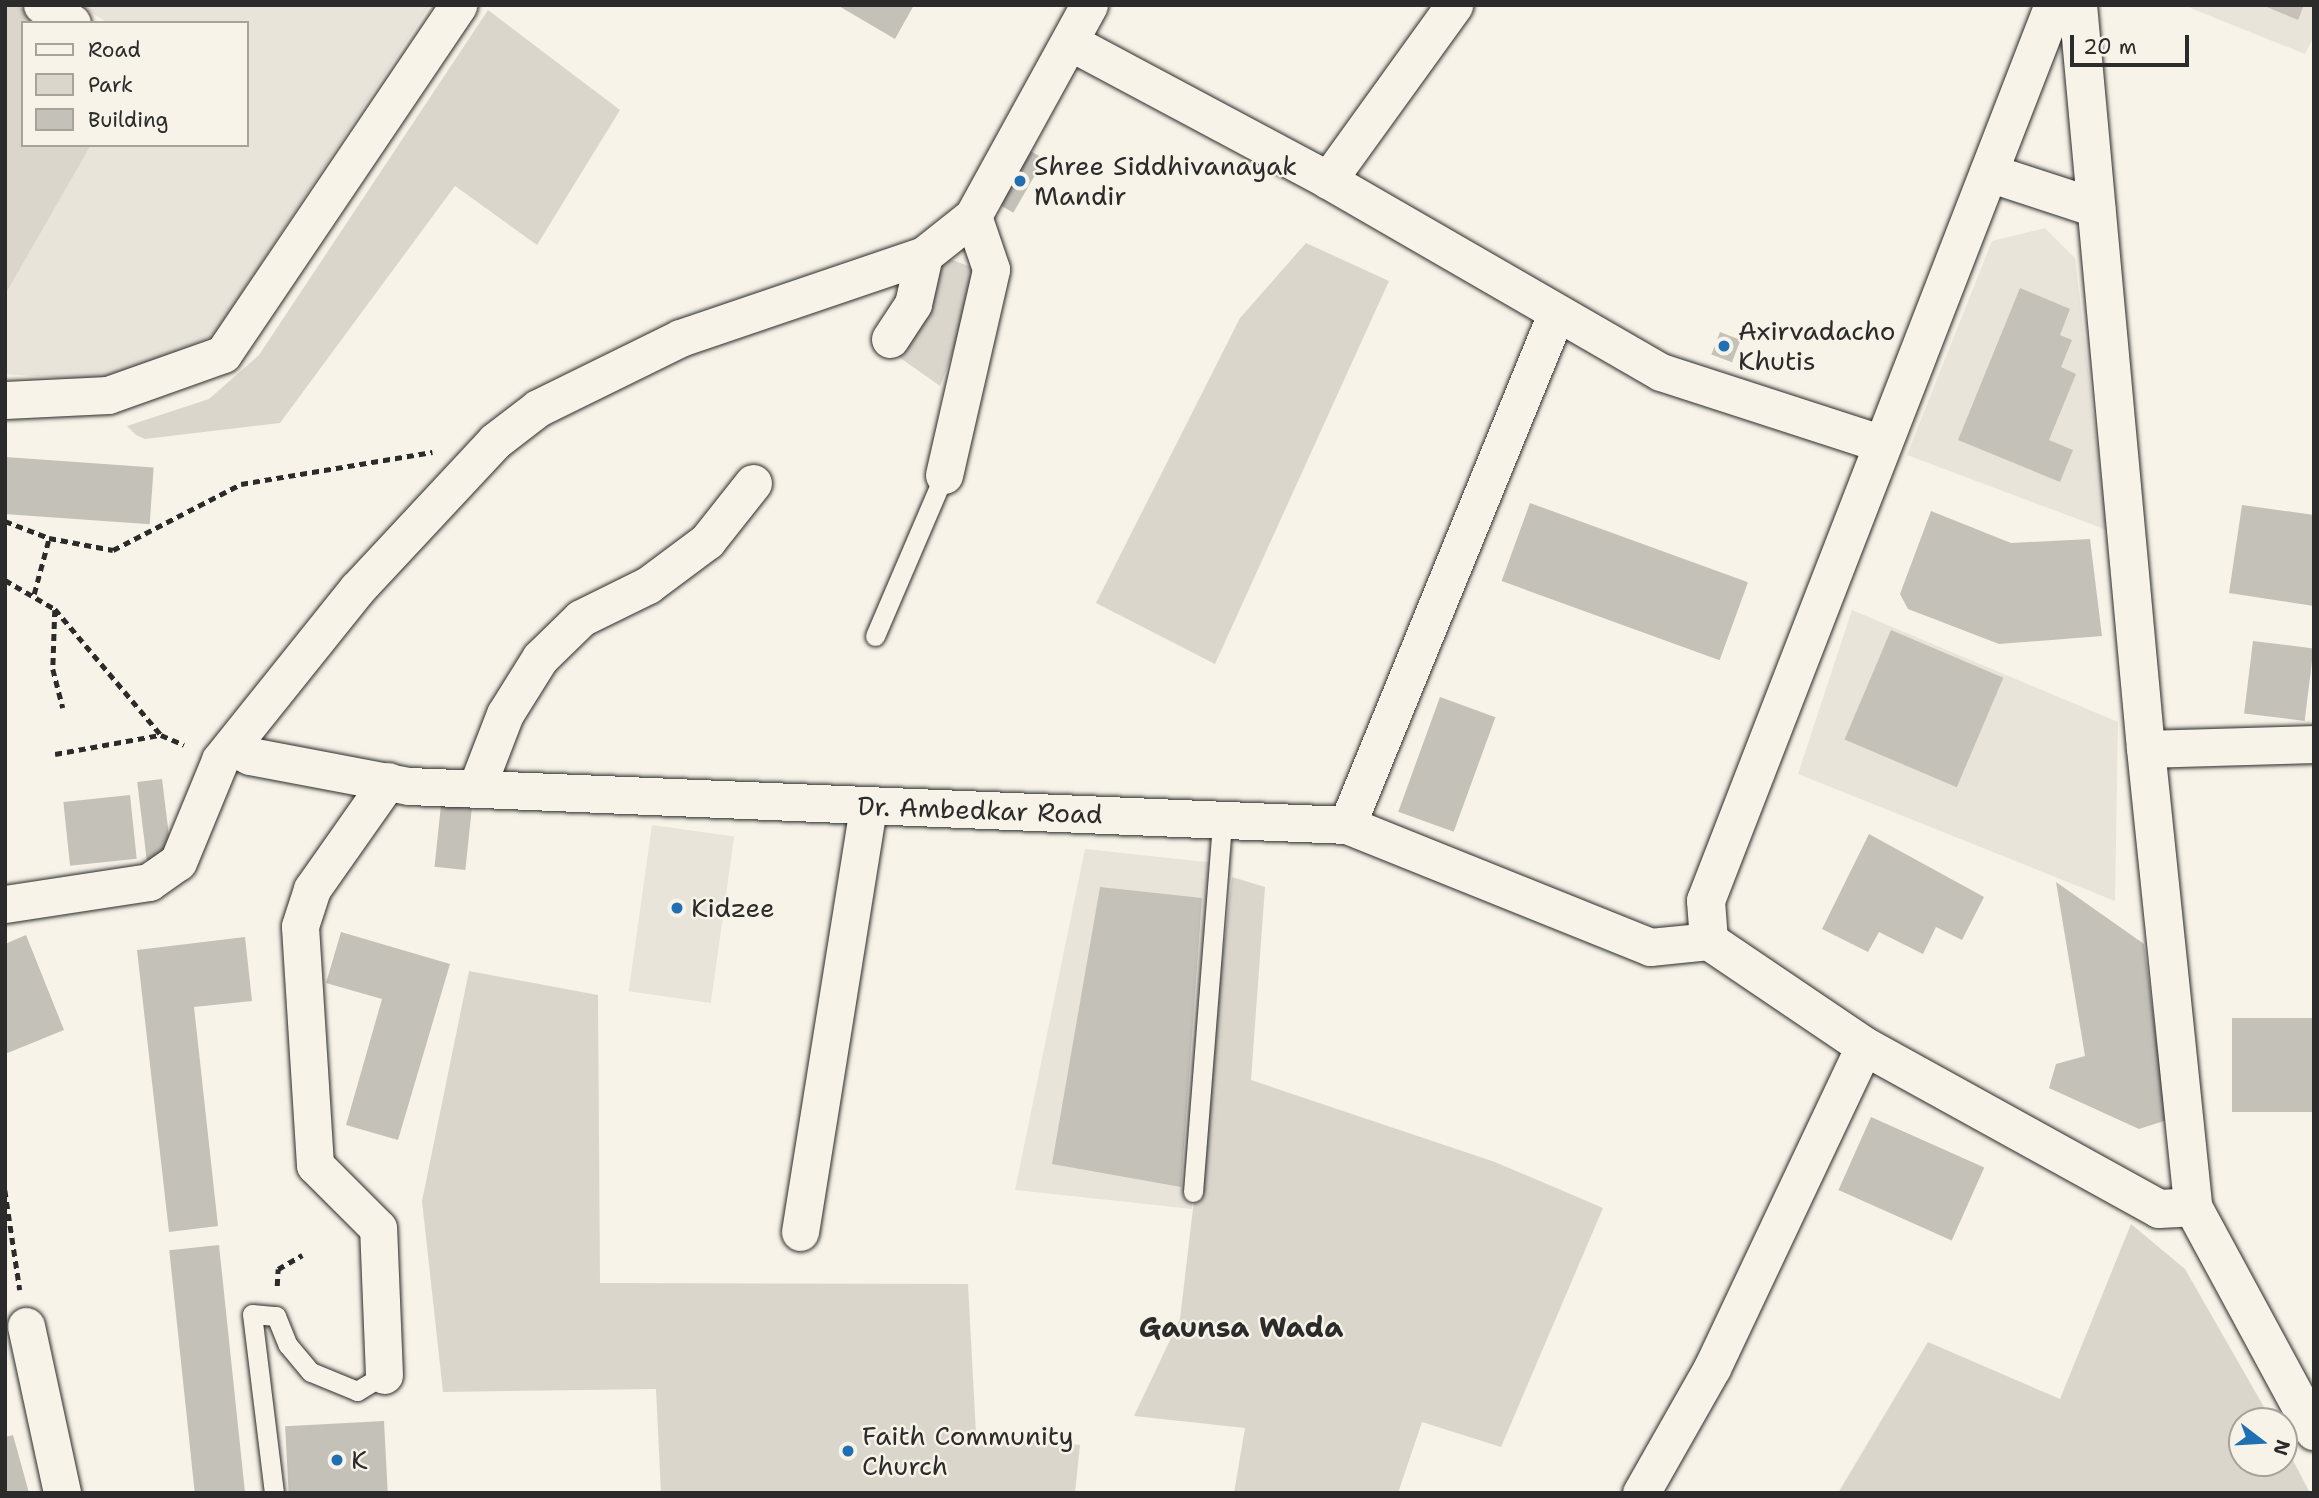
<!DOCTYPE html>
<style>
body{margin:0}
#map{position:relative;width:2319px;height:1498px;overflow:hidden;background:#f7f3e8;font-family:"Shantell Sans",sans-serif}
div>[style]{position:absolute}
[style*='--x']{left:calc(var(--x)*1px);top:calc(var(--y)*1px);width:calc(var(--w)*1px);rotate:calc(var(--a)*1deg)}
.built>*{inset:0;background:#e8e4da;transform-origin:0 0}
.green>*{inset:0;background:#dad6cc}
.building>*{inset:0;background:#c4c1b9;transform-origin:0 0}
.path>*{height:4.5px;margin-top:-2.25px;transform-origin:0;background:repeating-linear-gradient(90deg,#2b2b2b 0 7px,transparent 0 12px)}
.roads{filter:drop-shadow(0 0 2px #2b2b2b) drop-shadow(0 0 2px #2b2b2b)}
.lane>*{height:19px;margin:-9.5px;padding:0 9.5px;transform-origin:9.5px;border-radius:9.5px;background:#f7f3e8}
.street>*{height:37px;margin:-18.5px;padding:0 18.5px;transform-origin:18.5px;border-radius:18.5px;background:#f7f3e8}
.secondary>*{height:38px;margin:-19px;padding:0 19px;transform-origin:19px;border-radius:19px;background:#f7f3e8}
.dots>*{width:19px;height:19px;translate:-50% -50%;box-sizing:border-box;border:4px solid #f7f3e8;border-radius:50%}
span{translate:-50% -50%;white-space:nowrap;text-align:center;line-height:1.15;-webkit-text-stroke:5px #f7f3e8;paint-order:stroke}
.poi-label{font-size:26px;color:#2b2b2b}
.left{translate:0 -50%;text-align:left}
.street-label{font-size:26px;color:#2b2b2b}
.neighbourhood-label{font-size:28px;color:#2b2b2b;font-weight:700}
.frame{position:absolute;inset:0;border:7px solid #2b2b2b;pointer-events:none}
.legend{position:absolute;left:21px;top:21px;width:228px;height:126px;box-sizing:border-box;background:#f7f3e8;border:2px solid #a5a39c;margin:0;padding:9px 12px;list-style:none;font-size:21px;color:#2b2b2b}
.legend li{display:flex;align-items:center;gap:14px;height:35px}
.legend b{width:35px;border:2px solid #a5a39c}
.north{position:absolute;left:2228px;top:1407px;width:70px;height:70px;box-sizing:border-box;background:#f7f3e8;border:2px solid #a5a39c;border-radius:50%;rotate:107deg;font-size:19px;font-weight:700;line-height:28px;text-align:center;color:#2b2b2b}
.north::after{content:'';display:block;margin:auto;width:24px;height:32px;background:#1f6fb2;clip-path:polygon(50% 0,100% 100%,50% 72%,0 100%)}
.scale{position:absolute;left:2070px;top:35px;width:119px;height:32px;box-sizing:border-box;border:4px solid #2b2b2b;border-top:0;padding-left:9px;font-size:21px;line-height:24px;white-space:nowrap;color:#2b2b2b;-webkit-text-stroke:5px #f7f3e8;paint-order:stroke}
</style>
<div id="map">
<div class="built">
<i style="clip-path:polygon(79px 5px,430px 5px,213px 336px,108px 381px,5px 374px,5px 295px,91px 145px,247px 145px,247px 23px,108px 23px)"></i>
<i style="clip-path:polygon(2183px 5px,2314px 5px,2314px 36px,2305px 54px)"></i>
<i style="clip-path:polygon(2045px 228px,2075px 258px,2107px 530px,1907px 455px,1992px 241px)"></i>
<i style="clip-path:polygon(1852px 610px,2118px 722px,2115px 901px,1798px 774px)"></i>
<i style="left:652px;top:825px;width:83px;height:168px;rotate:8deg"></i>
<i style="clip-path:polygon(1085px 849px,1215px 863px,1192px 1209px,1015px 1190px)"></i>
</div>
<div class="green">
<i style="clip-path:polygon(5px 5px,17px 5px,44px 23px,23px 23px,23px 145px,91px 145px,5px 295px)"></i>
<i style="clip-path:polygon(488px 10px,620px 110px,537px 245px,455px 186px,280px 423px,145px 439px,136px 435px,127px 426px,209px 399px,259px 355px)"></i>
<i style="clip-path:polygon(1306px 243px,1389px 281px,1215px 664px,1096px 603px,1240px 318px)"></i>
<i style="clip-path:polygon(943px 256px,983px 272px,940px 386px,889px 350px)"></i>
<i style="clip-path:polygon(1232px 877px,1265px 887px,1251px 1080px,1495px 1162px,1603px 1208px,1501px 1447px,1422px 1422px,1398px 1493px,1234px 1493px,1245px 1428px,1134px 1416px,1180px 1319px)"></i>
<i style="clip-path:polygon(469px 971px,598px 995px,600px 1283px,968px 1284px,976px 1434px,1080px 1445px,1075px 1493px,661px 1493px,656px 1389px,443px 1392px,422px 1201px)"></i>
<i style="clip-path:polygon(2131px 1224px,2185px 1269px,2272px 1421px,2242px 1421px,2242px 1463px,2284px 1463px,2284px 1443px,2310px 1493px,1838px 1493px,1928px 1342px,2060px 1399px)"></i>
</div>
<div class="building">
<i style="clip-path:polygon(837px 5px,914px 5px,895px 39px)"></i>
<i style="clip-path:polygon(2262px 5px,2304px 5px,2298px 20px)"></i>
<i style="left:1027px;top:149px;width:20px;height:62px;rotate:30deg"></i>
<i style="clip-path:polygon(2020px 288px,2070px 309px,2060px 335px,2072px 340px,2061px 367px,2076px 374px,2049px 440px,2073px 450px,2060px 482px,1958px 440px)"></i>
<i style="left:1720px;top:332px;width:22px;height:24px;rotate:21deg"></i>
<i style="left:5px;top:457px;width:149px;height:57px;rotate:4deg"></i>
<i style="left:1530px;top:503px;width:232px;height:83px;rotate:20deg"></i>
<i style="clip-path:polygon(2242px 505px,2314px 515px,2314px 606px,2229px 593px)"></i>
<i style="clip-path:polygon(1931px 511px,2011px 543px,2090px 539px,2102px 636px,1999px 644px,1908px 609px,1900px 594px)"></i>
<i style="left:1891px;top:630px;width:122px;height:119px;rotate:23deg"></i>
<i style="left:2253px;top:641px;width:61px;height:73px;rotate:7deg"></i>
<i style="left:1440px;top:697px;width:59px;height:122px;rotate:20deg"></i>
<i style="left:162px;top:779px;width:79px;height:25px;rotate:83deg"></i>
<i style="left:130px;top:795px;width:64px;height:67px;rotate:84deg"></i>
<i style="left:441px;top:805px;width:31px;height:62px;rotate:6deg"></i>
<i style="clip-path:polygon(1869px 834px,1984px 897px,1962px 940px,1936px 927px,1923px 954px,1879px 932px,1868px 952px,1822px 929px)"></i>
<i style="clip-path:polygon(2056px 882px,2144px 944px,2167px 1120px,2139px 1129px,2049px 1088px,2056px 1064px,2085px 1056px)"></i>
<i style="clip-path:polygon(1100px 887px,1202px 898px,1181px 1187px,1052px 1164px)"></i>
<i style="clip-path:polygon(341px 932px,450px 964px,398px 1140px,346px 1125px,382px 999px,326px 983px)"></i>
<i style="clip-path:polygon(26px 935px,64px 1030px,5px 1054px,5px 944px)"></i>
<i style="clip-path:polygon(245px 937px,252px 1001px,194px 1007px,218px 1226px,169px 1232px,137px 950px)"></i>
<i style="left:2314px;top:1018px;width:94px;height:82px;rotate:90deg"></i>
<i style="left:1871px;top:1117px;width:124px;height:80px;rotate:24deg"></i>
<i style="left:219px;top:1245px;width:250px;height:50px;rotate:84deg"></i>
<i style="left:384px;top:1421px;width:72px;height:99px;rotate:87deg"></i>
<i style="clip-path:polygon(13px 1435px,29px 1493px,5px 1493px,5px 1437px)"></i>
</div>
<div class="path">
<i style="--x:5;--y:521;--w:47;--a:21.1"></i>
<i style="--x:49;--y:538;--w:65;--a:10.6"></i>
<i style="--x:113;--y:550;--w:144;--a:-27.3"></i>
<i style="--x:241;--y:484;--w:194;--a:-9.5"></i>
<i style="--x:5;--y:580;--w:58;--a:30.1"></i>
<i style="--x:55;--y:609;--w:165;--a:49.9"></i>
<i style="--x:161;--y:735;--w:25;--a:23"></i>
<i style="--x:34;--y:594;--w:58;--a:-75"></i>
<i style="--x:55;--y:610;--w:59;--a:91.9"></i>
<i style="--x:53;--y:669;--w:40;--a:75.6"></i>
<i style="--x:55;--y:754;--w:107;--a:-10.3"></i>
<i style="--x:5;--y:1190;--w:101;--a:81.5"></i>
<i style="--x:277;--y:1286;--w:17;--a:-87"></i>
<i style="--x:278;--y:1269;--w:28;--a:-30"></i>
</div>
<div class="roads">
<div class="lane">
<i style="--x:875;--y:636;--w:175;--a:-66.8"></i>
<i style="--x:1193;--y:1192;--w:373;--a:-85.5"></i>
<i style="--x:274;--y:1493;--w:180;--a:-97"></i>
<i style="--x:252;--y:1314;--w:24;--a:5"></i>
<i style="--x:276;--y:1316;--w:31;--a:68"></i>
<i style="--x:288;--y:1345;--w:35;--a:50"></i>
<i style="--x:311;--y:1372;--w:50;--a:22.4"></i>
<i style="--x:357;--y:1391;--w:31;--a:-31"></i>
</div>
<div class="street">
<i style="--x:42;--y:5;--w:35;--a:31"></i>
<i style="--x:1070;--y:42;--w:293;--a:28.1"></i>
<i style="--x:1328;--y:180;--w:384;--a:30"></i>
<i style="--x:1661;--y:372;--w:232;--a:18"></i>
<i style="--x:1328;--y:180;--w:216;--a:-54.2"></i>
<i style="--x:890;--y:339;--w:42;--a:-56.7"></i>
<i style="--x:913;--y:304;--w:50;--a:-77.3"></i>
<i style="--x:5;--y:400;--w:103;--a:-2.8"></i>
<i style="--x:108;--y:395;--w:122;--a:-19.6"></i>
<i style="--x:223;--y:354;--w:421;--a:-56"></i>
<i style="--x:944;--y:475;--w:211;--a:-77.1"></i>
<i style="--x:991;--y:269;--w:56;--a:-108.8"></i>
<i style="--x:232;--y:747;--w:20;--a:27"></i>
<i style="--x:250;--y:756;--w:162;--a:10.7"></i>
<i style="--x:409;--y:786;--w:939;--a:2.38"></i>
<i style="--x:1347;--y:825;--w:327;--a:21.9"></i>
<i style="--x:1650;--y:947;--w:59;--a:-5.8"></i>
<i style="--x:2146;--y:749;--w:168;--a:-1.7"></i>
<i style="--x:476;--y:789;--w:80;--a:-68.9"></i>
<i style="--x:505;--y:714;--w:66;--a:-58"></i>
<i style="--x:540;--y:658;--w:57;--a:-44.3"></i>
<i style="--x:581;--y:618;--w:75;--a:-26.2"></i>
<i style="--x:648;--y:585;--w:74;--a:-36.7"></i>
<i style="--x:707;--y:541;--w:74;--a:-51.6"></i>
<i style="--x:1347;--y:825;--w:552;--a:-67.76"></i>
<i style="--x:5;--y:904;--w:146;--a:-8.7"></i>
<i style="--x:149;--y:882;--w:35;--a:-35"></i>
<i style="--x:178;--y:862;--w:110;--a:-67.6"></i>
<i style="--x:220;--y:760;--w:219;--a:-51.3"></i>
<i style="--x:357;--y:589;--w:202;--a:-47"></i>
<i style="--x:495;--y:441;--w:54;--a:-37.5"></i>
<i style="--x:538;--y:408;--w:158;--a:-26.2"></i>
<i style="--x:680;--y:338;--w:258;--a:-18.8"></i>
<i style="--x:924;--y:255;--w:63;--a:-38.5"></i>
<i style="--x:973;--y:216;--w:241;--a:-61.2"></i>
<i style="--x:800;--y:1232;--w:431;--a:-80.9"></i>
<i style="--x:26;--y:1326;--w:171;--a:77.8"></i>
<i style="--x:384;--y:1375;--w:147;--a:-92.3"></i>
<i style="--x:378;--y:1228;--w:89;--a:-135"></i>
<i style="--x:315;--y:1165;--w:239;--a:-93.6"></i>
<i style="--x:300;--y:926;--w:39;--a:-72"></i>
<i style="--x:312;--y:889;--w:132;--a:-54.9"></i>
<i style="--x:1641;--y:1493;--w:144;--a:-60.4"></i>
<i style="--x:1712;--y:1368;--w:356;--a:-64.7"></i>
</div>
<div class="secondary">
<i style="--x:2054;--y:5;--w:961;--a:111.23"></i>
<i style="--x:1706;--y:901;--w:40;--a:85.7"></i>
<i style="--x:1709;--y:941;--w:187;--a:34.1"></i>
<i style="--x:1864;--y:1046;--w:337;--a:28.9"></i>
<i style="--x:2159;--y:1209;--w:34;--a:-3"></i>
<i style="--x:2078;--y:5;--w:747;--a:84.78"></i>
<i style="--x:2146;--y:749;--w:460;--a:84.1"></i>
<i style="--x:2193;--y:1207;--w:255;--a:61.6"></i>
<i style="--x:1989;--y:173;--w:113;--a:18.1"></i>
</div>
</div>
<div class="dots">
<i style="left:1020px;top:181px;background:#1f6fb2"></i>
<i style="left:1724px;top:346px;background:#1f6fb2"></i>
<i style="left:677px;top:908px;background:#1f6fb2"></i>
<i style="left:848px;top:1451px;background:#1f6fb2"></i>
<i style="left:337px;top:1460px;background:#1f6fb2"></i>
</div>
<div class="poi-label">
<span class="left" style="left:1034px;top:181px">Shree Siddhivanayak<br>Mandir</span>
<span class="left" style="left:1738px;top:346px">Axirvadacho<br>Khutis</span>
<span class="left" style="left:691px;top:908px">Kidzee</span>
<span class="left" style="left:862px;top:1451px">Faith Community<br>Church</span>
<span class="left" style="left:351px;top:1460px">K</span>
</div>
<div class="street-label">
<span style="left:980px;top:810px;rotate:2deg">Dr. Ambedkar Road</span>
</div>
<div class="neighbourhood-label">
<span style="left:1241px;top:1327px">Gaunsa Wada</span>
</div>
<div class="frame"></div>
<ul class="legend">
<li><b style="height:9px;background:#f7f3e8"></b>Road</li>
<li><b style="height:19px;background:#dad6cc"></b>Park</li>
<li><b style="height:19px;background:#c4c1b9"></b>Building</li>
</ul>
<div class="north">N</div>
<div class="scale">20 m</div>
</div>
